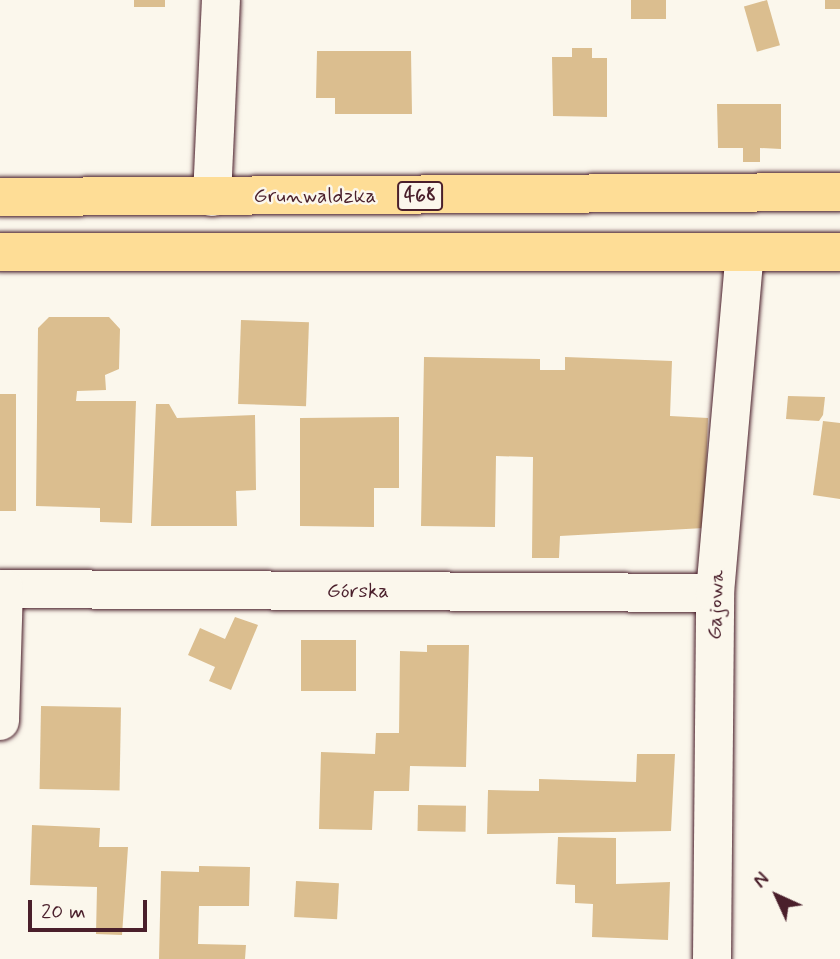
<!DOCTYPE html>
<meta charset="utf-8">
<style>
body{margin:0}
#map{position:relative;width:840px;height:959px;overflow:hidden;background:#fbf7ec;font-family:Mynerve,sans-serif}
div>[style]{position:absolute}
[style*='--x']{left:calc(var(--x)*1px);top:calc(var(--y)*1px);width:calc(var(--w)*1px);rotate:calc(var(--a)*1deg)}
.building>*{inset:0;background:#dbbe8f;transform-origin:0 0}
.roads{filter:drop-shadow(0 0 2px #4a1f2b) drop-shadow(0 0 2px #4a1f2b)}
.minor>*{height:38px;margin:-19px;padding:0 19px;transform-origin:19px;border-radius:19px;background:#fbf7ec}
.major>*{height:38px;margin:-19px;padding:0 19px;transform-origin:19px;border-radius:19px;background:#fedd96}
span{translate:-50% -50%;white-space:nowrap;text-align:center;line-height:1.15;-webkit-text-stroke:5px #fbf7ec;paint-order:stroke}
.shield-label span{padding:2px 5px;background:#fbf7ec;border:2px solid;border-radius:5px;-webkit-text-stroke-width:0}
.shield-label{font-size:19px;color:#4a1f2b;font-weight:700}
.street-label{font-size:21px;color:#4a1f2b}
.north{position:absolute;left:742px;top:861px;width:70px;height:70px;-webkit-text-stroke:5px #fbf7ec;paint-order:stroke;rotate:315deg;font-size:19px;font-weight:700;line-height:28px;text-align:center;color:#4a1f2b}
.north::after{content:'';display:block;margin:auto;width:24px;height:32px;background:#4a1f2b;clip-path:polygon(50% 0,100% 100%,50% 72%,0 100%)}
.scale{position:absolute;left:28px;top:900px;width:119px;height:32px;box-sizing:border-box;border:4px solid #4a1f2b;border-top:0;padding-left:9px;font-size:21px;line-height:24px;white-space:nowrap;color:#4a1f2b;-webkit-text-stroke:5px #fbf7ec;paint-order:stroke}
</style>
<div id="map">
<div class="building">
<i style="left:134px;top:0;width:31px;height:7px"></i>
<i style="left:631px;top:0;width:35px;height:19px"></i>
<i style="left:767px;top:0;width:47px;height:24px;rotate:74deg"></i>
<i style="left:825px;top:0;width:15px;height:9px"></i>
<i style="clip-path:polygon(572px 48px,592px 48px,592px 58px,607px 58px,607px 117px,553px 116px,552px 57px,572px 57px)"></i>
<i style="clip-path:polygon(317px 51px,411px 51px,412px 114px,335px 114px,335px 98px,316px 98px)"></i>
<i style="clip-path:polygon(717px 104px,781px 104px,781px 149px,760px 148px,760px 162px,743px 162px,743px 148px,718px 148px)"></i>
<i style="clip-path:polygon(49px 317px,109px 317px,120px 329px,119px 369px,105px 375px,106px 390px,77px 391px,76px 401px,136px 401px,132px 523px,100px 522px,100px 508px,36px 506px,38px 328px)"></i>
<i style="left:241px;top:320px;width:68px;height:84px;rotate:2deg"></i>
<i style="clip-path:polygon(424px 357px,540px 359px,540px 370px,565px 370px,565px 357px,672px 361px,670px 416px,708px 418px,704px 528px,560px 536px,559px 558px,532px 558px,533px 457px,496px 456px,495px 527px,421px 526px)"></i>
<i style="left:0;top:394px;width:16px;height:117px"></i>
<i style="clip-path:polygon(788px 396px,825px 397px,823px 415px,819px 421px,786px 419px)"></i>
<i style="clip-path:polygon(156px 404px,169px 404px,177px 418px,255px 415px,256px 490px,236px 491px,237px 526px,151px 526px)"></i>
<i style="clip-path:polygon(399px 417px,399px 488px,374px 488px,374px 527px,300px 526px,300px 418px)"></i>
<i style="clip-path:polygon(823px 421px,840px 423px,840px 499px,813px 495px)"></i>
<i style="clip-path:polygon(235px 617px,258px 625px,231px 690px,209px 681px,215px 667px,188px 655px,200px 628px,225px 639px)"></i>
<i style="left:301px;top:640px;width:55px;height:51px"></i>
<i style="clip-path:polygon(427px 645px,469px 645px,466px 767px,410px 766px,409px 791px,374px 791px,372px 830px,319px 829px,321px 752px,375px 754px,376px 733px,399px 733px,400px 651px,427px 652px)"></i>
<i style="left:41px;top:706px;width:80px;height:83px;rotate:1deg"></i>
<i style="clip-path:polygon(637px 754px,675px 754px,671px 831px,487px 834px,488px 790px,539px 791px,539px 779px,636px 782px)"></i>
<i style="left:418px;top:805px;width:48px;height:26px;rotate:1deg"></i>
<i style="clip-path:polygon(32px 825px,100px 828px,99px 847px,128px 847px,122px 935px,96px 934px,97px 887px,30px 885px)"></i>
<i style="clip-path:polygon(558px 837px,616px 838px,616px 884px,670px 882px,668px 940px,592px 937px,593px 904px,575px 903px,575px 885px,556px 884px)"></i>
<i style="clip-path:polygon(199px 866px,250px 867px,249px 906px,199px 906px,198px 944px,246px 945px,245px 959px,159px 959px,161px 871px,199px 872px)"></i>
<i style="left:296px;top:881px;width:43px;height:36px;rotate:3deg"></i>
</div>
<div class="roads">
<div class="minor">
<i style="--x:212;--y:197;--w:197;--a:-87.4"></i>
<i style="--x:0;--y:589;--w:715;--a:0.32"></i>
<i style="--x:0;--y:721;--w:132;--a:-88.3"></i>
<i style="--x:712;--y:959;--w:366;--a:-89.5"></i>
<i style="--x:715;--y:593;--w:342;--a:-85"></i>
</div>
<div class="major">
<i style="--x:0;--y:197;--w:840;--a:-0.34"></i>
<i style="--x:0;--y:252;--w:840;--a:0"></i>
</div>
</div>
<div class="shield-label">
<span style="left:420px;top:196px">468</span>
</div>
<div class="street-label">
<span style="left:315px;top:196px">Grunwaldzka</span>
<span style="left:358px;top:591px">Górska</span>
<span style="left:716px;top:605px;rotate:-88deg">Gajowa</span>
</div>
<div class="north">N</div>
<div class="scale">20 m</div>
</div>
